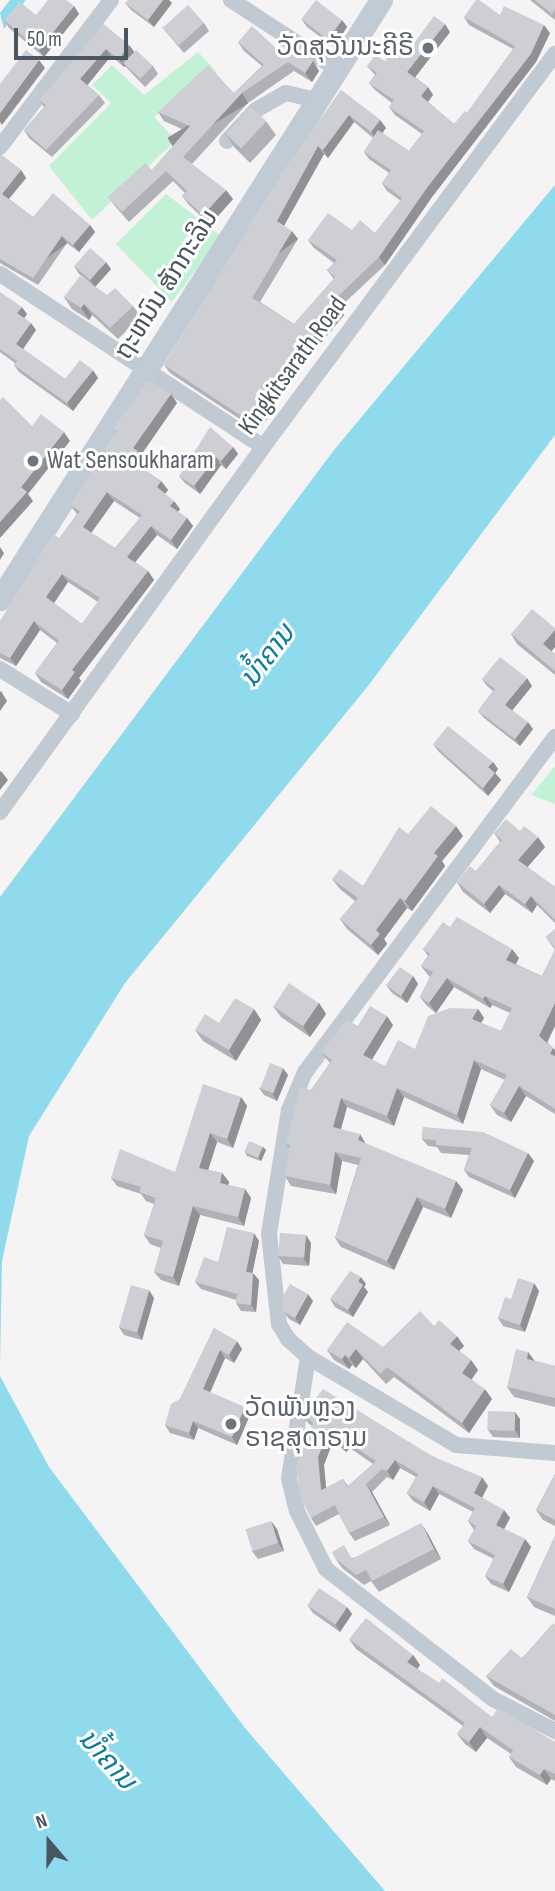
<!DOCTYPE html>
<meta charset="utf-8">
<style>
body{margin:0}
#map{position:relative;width:555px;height:1891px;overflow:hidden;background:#f5f3f3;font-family:"Sofia Sans Condensed","Noto Sans Lao",sans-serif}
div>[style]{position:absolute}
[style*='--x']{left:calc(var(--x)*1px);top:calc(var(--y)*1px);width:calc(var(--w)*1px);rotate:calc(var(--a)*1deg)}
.green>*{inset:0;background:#c3f1d5}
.water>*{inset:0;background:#90daee}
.minor>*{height:16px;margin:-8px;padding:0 8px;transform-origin:8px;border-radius:8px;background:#c1cad2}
.secondary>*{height:23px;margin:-11.5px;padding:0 11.5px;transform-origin:11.5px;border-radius:11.5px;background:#c1cbd6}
.wall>*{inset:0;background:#b0b2b7}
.shaded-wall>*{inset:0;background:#909195;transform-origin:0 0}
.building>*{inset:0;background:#cdcfd5;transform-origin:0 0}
.dots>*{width:19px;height:19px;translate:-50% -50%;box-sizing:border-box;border:4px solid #fff;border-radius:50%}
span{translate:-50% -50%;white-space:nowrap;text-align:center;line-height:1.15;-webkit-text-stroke:6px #fff;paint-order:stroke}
.worship-label{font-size:26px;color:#5b616d}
.right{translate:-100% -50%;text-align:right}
.left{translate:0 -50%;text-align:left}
.street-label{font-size:26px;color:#4a5661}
.water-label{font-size:28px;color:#0c7c9b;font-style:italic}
.north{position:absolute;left:14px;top:1807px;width:70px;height:70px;-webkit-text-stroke:5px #fff;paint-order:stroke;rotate:340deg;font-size:19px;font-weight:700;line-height:28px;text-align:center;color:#4a5661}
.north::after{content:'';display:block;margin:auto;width:24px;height:32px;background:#4a5661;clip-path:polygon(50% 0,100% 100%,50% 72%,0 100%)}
.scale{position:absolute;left:14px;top:28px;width:114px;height:32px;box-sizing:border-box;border:4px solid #4a5661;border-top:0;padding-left:9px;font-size:21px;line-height:24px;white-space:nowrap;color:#4a5661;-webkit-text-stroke:5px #fff;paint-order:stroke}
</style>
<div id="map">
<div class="green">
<i style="clip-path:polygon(198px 52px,217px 72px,154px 117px,176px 140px,92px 220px,49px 166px,111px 103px,92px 85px,112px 65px,144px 95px)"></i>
<i style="clip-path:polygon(166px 194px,221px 236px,172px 302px,116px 244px)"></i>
<i style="clip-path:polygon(555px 766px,555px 804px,531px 795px)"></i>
</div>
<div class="water">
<i style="clip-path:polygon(10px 0,26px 0,4px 29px,0 13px)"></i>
<i style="clip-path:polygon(555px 185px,555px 435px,368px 686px,125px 983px,29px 1136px,2px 1261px,0 1365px,0 897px,334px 450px)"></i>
<i style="clip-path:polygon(0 1376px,49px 1467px,245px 1728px,385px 1891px,0 1891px)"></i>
</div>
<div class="minor">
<i style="--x:231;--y:0;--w:126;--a:33.1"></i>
<i style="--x:227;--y:141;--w:42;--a:-46.9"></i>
<i style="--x:256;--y:110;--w:34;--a:-30"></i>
<i style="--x:286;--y:93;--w:32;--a:13"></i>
<i style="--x:0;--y:147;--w:184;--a:-52.9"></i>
<i style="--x:0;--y:274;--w:315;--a:33.3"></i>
<i style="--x:0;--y:669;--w:85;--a:32"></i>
<i style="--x:555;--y:737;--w:418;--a:126.7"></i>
<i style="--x:305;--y:1072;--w:41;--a:112.8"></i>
<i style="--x:289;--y:1110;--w:126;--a:99.2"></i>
<i style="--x:269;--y:1234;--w:91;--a:83.7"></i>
<i style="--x:279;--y:1324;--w:17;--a:59"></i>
<i style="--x:288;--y:1339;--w:27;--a:42"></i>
<i style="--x:308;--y:1357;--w:172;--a:30.7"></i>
<i style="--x:456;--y:1445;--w:99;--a:4.6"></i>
<i style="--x:0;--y:812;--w:450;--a:-54.2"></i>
<i style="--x:263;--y:447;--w:490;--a:-53.4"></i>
<i style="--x:308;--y:1357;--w:123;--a:98.9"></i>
<i style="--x:289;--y:1479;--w:33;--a:76"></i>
<i style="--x:297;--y:1511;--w:65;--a:63.4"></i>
<i style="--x:326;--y:1569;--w:212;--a:37.9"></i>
<i style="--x:493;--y:1699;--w:70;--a:27.3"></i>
</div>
<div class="secondary">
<i style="--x:0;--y:599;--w:710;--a:-57.54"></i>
</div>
<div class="wall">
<i style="clip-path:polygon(530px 0,555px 0,555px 20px)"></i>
<i style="clip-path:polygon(125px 3px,172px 3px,154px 27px,131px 10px)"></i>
<i style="clip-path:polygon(74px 6px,79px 14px,44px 57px,9px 28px,4px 20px,36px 15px)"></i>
<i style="clip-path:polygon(evenodd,500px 15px,550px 33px,536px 62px,432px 197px,385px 265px,339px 308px,344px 315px,272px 402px,276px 407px,258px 431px,170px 373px,164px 365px,341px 90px,380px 120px,386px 128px,382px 133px,409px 151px,422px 134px,395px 115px,389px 107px,392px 103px,375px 90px,369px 83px,375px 75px,367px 66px,404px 57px,450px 32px,415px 77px,428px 87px,433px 95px,428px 102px,454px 124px,467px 113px,513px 49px,469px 25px,464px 17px,500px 15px,354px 122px,373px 138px,364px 152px,369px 159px,389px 173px,382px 183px,387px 191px,401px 201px,375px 233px,352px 230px,308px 240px,314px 248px,334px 263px,327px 270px,334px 279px,294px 324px,260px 302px,298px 239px,284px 226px,324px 154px,328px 158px,354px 122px)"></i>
<i style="clip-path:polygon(302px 20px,342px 20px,347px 27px,334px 47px,307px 27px)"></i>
<i style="clip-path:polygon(204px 23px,209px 31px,184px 53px,162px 27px)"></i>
<i style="clip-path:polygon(103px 24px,129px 45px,134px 52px,153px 66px,158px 74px,145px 87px,125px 66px,124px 67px,111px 56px,87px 85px,99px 95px,105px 103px,52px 157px,29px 138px,24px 130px,44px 107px,39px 100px)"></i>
<i style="clip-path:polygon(238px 42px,278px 50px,313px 61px,319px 71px,312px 82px,294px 71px,248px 103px,192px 164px,233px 199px,210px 225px,189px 205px,182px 196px,185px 193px,173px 181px,129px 222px,115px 206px,108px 197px,152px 170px,186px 131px,164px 121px,158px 112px,234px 93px,262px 66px,244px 51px)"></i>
<i style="clip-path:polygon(266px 121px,276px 135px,250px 163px,235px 148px,225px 134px)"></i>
<i style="clip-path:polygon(0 154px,21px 170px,26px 178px,9px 199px,33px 217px,90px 225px,95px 232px,79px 252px,67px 243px,38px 285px,0 263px)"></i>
<i style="clip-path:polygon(74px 266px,111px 269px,95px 287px,107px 295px,133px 306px,141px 317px,118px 339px,92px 315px,89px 320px,72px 309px,64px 297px,90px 283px,79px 274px)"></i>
<i style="clip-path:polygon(0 292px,27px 314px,24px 318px,36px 330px,23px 349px,65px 379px,98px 378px,73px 411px,19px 372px,14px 365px,15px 363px,0 352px)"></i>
<i style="clip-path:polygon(evenodd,171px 394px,177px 403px,141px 455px,144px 459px,139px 466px,161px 481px,168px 490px,165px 494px,180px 509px,178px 512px,187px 518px,193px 526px,177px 549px,157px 535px,135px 562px,148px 571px,154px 580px,79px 678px,81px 681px,68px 699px,41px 682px,35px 673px,57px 643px,40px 630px,16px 666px,0 658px,0 621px,77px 514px,70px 505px,116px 433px,113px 429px,171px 394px,114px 501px,140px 518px,115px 548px,91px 533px,114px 501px,171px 394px,68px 582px,98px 602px,82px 624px,54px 603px,68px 582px)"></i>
<i style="clip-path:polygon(233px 447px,238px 454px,226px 469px,221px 465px,200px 494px,185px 483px,179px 476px)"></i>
<i style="clip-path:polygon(555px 628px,555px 647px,551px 651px,555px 654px,555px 675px,517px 644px,511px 634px)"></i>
<i style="clip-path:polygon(482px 679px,532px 686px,512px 710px,533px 729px,520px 746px,484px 718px,478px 711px,493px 691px,487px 686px)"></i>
<i style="clip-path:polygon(433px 744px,493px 762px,498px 769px,495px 773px,501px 780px,488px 796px,439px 752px)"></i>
<i style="clip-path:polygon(520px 831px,545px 847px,527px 867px,555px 887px,555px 923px,537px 905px,532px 913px,505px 894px,490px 913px,463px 892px,457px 882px,476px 871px,500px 842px,494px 833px)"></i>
<i style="clip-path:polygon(408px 834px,463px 836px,442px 861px,445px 866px,412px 911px,407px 908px,384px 939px,387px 944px,378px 955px,347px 929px,340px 919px,355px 901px,340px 889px,332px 879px,363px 886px)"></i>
<i style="clip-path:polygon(450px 927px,519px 958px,516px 964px,542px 976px,555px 950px,546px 937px,555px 929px,555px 1026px,547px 1042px,555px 1050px,555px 1114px,526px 1096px,511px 1122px,497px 1115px,490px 1105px,505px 1080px,481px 1069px,463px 1124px,404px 1097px,394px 1126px,347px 1107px,341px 1129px,366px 1144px,456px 1181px,463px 1190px,451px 1218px,423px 1207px,394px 1270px,341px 1247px,335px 1238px,358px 1165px,342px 1161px,336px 1194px,291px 1186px,285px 1176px,290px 1149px,286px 1144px,311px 1090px,330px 1063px,321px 1052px,358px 1026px,393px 1025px,372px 1060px,385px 1066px,415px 1049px,478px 1009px,484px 1018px,481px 1023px,501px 1031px,510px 1013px,492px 1005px,490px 1008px,454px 987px,436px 1013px,427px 1006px,420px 997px,430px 977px,428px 975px,421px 966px,428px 956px,423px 949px)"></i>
<i style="clip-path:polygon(413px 976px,418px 984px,407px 1003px,392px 993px,386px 985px)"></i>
<i style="clip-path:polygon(319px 1003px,326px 1014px,310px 1037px,281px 1017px,273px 1006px)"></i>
<i style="clip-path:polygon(254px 1009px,261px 1020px,236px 1061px,203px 1041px,195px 1030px,219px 1023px)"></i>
<i style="clip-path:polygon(288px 1075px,277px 1101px,264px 1095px,259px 1088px)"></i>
<i style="clip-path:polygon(241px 1097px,247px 1106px,233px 1148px,217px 1142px,208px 1170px,222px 1173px,229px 1182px,228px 1185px,245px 1189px,251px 1198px,244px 1226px,200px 1215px,179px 1286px,161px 1280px,154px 1272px,161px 1248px,150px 1244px,144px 1235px,154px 1204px,146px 1201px,141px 1194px,117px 1186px,111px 1178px,175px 1172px)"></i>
<i style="clip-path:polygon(423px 1127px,534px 1161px,515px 1198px,469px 1177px,464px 1170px,469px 1155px,441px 1153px,437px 1147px,428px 1146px,422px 1139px)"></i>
<i style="clip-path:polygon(263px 1147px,266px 1150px,261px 1161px,247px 1156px,245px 1152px)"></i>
<i style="clip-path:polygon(259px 1241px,252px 1273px,259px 1280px,256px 1312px,241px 1311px,236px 1303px,236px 1300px,201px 1289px,195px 1282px,218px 1262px)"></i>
<i style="clip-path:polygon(311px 1243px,309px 1266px,283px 1264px,278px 1256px)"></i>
<i style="clip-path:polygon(366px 1284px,364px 1287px,368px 1292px,353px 1317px,335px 1307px,330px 1299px)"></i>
<i style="clip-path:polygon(539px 1291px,525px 1332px,503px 1326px,498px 1318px,511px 1299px)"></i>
<i style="clip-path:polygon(154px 1298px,142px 1340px,124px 1335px,119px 1327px)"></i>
<i style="clip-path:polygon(313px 1301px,300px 1325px,289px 1319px,284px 1312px)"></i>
<i style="clip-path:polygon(434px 1326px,464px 1346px,459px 1351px,471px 1360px,478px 1370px,471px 1380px,492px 1399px,469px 1433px,394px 1377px,386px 1384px,363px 1359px,356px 1368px,352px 1365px,349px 1369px,334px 1360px,327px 1350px,383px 1347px)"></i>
<i style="clip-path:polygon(214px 1328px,242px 1349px,234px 1363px,225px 1358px,210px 1393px,250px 1415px,237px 1445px,198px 1428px,194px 1440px,170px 1433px,165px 1425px,180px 1399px)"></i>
<i style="clip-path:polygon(528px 1352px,535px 1361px,555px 1366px,555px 1407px,514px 1397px,507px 1387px)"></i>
<i style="clip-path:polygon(evenodd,303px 1415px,432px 1456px,488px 1486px,482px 1498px,504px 1510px,510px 1518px,504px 1529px,525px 1539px,531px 1547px,509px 1592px,491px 1584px,485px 1576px,494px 1559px,474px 1549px,468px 1541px,474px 1530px,468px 1521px,473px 1512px,439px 1494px,430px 1511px,413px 1501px,407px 1493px,416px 1477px,400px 1468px,393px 1480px,387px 1477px,372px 1492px,390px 1525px,355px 1541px,349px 1533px,339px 1514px,316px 1526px,311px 1518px,312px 1426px,308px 1423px,303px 1415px,333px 1441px,346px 1452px,350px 1448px,373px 1464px,348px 1486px,343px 1479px,326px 1488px,324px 1465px,333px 1441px)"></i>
<i style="clip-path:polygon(520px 1419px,520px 1438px,493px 1437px,488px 1430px)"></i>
<i style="clip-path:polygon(555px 1474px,555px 1526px,543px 1520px,536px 1510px)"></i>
<i style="clip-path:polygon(277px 1529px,284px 1551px,258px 1559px,252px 1551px)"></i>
<i style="clip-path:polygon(428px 1534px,441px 1559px,379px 1592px,371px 1581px,364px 1585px,342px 1568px,335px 1558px,353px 1558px)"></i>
<i style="clip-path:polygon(555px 1536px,555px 1616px,534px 1607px,527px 1597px)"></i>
<i style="clip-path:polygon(308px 1606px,347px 1607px,352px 1614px,340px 1632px,313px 1613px)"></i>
<i style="clip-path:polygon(555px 1625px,555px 1721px,494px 1686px,486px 1676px,522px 1658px)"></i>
<i style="clip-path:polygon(349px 1639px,413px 1655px,420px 1665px,417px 1669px,492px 1717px,555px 1742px,555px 1781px,551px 1779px,547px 1785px,516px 1767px,509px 1757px,511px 1754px,487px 1738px,476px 1752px,465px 1744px,457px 1734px,463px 1726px,356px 1649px)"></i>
</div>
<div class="shaded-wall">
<i style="clip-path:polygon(163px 0,169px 0,172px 3px,154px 27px,148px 20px)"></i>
<i style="clip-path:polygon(74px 6px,79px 14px,44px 57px,39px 50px)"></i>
<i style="clip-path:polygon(342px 20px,347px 27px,334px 47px,329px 40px)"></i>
<i style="clip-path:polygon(445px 24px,450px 32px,413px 80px,407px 72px)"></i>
<i style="clip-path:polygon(544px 25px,550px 33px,536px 62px,432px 197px,385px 265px,379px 257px,426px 189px)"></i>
<i style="clip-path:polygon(129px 45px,135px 53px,122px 62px,125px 66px,124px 67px,119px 59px)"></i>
<i style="clip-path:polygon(106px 49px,111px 56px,86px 87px,80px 79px)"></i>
<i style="clip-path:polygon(39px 60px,45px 68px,2px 125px,0 122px,0 113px)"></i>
<i style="clip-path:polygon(313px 61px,319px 71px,312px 82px,305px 73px)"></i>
<i style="clip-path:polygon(428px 87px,433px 95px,426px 104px,421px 96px)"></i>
<i style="left:242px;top:93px;width:12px;height:87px;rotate:59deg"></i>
<i style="clip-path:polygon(349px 115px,354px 122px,328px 158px,323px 150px)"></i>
<i style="clip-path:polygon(380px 120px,386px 128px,377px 140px,371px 132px)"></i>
<i style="clip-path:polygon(318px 146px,324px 154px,282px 229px,277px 221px)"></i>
<i style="clip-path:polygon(21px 170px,26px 178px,7px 201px,2px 194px)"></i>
<i style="clip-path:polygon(226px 190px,233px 199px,210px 225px,203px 215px)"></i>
<i style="clip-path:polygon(90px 225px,95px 232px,79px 252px,73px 245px)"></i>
<i style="left:292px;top:231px;width:10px;height:78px;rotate:53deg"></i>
<i style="left:62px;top:236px;width:9px;height:51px;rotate:54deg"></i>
<i style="clip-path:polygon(106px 262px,111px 269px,95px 287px,90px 280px)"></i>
<i style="clip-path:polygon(84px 304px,92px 315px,89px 320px,81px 308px)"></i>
<i style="clip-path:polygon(22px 307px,27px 314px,22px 321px,17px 313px)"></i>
<i style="clip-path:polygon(338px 307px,344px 315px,272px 402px,276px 407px,258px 431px,252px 423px,265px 396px)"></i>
<i style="clip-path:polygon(31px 323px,36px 330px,21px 352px,16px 344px)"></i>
<i style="clip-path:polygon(93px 370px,98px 378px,73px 411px,67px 403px)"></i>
<i style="clip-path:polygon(171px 394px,177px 403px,141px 455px,144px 459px,137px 470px,131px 461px,133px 448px)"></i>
<i style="clip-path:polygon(64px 432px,70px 441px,28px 494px,33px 501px,0 538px,0 522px,21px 487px)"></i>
<i style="clip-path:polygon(233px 447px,238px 454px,226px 469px,221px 461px)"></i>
<i style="clip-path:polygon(216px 457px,221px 465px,200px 494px,194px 486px)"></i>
<i style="clip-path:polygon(161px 481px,168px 490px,163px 496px,157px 487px)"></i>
<i style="clip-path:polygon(107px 492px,114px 501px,89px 536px,83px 527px)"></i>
<i style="clip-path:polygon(174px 501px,180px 509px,176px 514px,170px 506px)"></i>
<i style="clip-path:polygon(187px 518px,193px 526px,177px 549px,171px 540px)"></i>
<i style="clip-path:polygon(151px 526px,157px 535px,133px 565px,127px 557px)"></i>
<i style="clip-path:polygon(0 547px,4px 553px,0 560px)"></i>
<i style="clip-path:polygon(148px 571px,154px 580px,79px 678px,81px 681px,68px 699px,62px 690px,72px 670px)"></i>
<i style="clip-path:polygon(62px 574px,68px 582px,52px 606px,46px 597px)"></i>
<i style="clip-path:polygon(34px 621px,40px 630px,16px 666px,10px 658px)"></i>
<i style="clip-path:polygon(555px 630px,555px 647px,550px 653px,543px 644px)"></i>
<i style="clip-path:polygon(527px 678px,532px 686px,511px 712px,505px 705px)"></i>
<i style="clip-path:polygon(1px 691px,7px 701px,0 711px,0 692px)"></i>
<i style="clip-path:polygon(528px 722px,533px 729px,520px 746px,515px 739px)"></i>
<i style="clip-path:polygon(493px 762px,498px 769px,494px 775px,488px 767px)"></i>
<i style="clip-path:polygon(1px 771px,8px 780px,0 790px,0 772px)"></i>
<i style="clip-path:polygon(495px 773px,501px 780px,488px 796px,483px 788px)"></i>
<i style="clip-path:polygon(456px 826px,463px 836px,442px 861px,445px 866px,412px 911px,405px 901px,434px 853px)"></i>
<i style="clip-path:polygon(538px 837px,545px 847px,525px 870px,518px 860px)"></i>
<i style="clip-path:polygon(499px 885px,505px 894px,490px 913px,484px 904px)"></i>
<i style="clip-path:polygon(531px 896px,537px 905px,532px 913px,525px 904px)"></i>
<i style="clip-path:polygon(400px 898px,407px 908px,384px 939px,387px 944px,378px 955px,371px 945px,376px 930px)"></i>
<i style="clip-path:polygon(512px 949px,519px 958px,513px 969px,506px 960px)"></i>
<i style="clip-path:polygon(413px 976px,418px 984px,407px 1003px,401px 996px)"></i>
<i style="clip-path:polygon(447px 978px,454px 987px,436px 1013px,429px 1003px)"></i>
<i style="clip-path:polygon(485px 996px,492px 1005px,490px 1008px,483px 999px)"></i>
<i style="clip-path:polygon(319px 1003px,326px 1014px,310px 1037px,303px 1026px)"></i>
<i style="clip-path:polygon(555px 1003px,555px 1026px,546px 1045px,539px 1036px)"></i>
<i style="clip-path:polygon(254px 1009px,261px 1020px,236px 1061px,229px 1050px)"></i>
<i style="clip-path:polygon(478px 1009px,484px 1018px,478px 1028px,472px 1019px)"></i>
<i style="clip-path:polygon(387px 1016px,393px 1025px,369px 1064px,363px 1055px)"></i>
<i style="clip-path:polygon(553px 1048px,555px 1050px,555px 1061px,550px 1054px)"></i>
<i style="clip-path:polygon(474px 1060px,481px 1069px,463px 1124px,457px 1115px)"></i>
<i style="clip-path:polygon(283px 1068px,288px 1075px,277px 1101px,272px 1093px)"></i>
<i style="clip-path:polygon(519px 1086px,526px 1096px,511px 1122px,504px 1113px)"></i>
<i style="clip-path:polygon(397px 1088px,404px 1097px,394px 1126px,387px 1116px)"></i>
<i style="clip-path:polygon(241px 1097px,247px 1106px,233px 1148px,227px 1139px)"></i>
<i style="clip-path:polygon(341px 1098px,347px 1107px,339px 1136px,333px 1127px)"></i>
<i style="clip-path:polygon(210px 1133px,217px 1142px,206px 1177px,199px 1168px)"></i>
<i style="clip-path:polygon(360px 1134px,366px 1144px,358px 1140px)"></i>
<i style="clip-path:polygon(263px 1147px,266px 1150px,261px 1161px,258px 1157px)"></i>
<i style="clip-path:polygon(335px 1152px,342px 1161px,336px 1194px,330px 1185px)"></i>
<i style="clip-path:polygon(528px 1153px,534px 1161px,515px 1198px,510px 1190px)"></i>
<i style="clip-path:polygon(222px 1173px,229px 1182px,226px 1192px,220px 1183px)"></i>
<i style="clip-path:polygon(456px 1181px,463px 1190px,451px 1218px,445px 1209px)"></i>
<i style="clip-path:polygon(245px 1189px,251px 1198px,244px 1226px,238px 1217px)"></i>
<i style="clip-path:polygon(417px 1197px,423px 1207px,394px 1270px,387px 1261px)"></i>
<i style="clip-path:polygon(193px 1206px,200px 1215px,179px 1286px,173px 1277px)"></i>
<i style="clip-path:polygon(254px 1233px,259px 1241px,251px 1280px,246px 1272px)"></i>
<i style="clip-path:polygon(306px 1235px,311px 1243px,309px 1266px,303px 1258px)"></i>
<i style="clip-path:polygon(253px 1273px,259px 1280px,256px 1312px,251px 1305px)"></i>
<i style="clip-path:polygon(361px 1277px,366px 1284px,364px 1287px,368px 1292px,353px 1317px,348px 1310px,358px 1281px)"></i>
<i style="clip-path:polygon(534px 1283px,539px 1291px,525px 1332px,520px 1325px)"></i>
<i style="clip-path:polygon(149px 1290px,154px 1298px,142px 1340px,137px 1332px)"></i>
<i style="clip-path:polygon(308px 1294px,313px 1301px,300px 1325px,295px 1318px)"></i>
<i style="clip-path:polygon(457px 1336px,464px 1346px,456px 1354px,450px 1344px)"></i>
<i style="clip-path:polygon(237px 1341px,242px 1349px,234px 1363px,229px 1355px)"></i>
<i style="clip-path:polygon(356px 1349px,363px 1359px,356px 1368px,349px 1358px)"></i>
<i style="clip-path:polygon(220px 1350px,225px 1358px,208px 1397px,203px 1389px)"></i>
<i style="clip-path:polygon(528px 1352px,535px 1362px,527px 1359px)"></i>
<i style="clip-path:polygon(345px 1355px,352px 1365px,349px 1369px,342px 1359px)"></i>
<i style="clip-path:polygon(471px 1360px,478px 1370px,469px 1383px,462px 1373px)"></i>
<i style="clip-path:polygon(485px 1389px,492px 1399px,469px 1433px,462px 1423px)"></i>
<i style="clip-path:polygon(245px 1407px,250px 1415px,237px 1445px,232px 1437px)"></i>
<i style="clip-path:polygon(515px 1412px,520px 1419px,520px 1438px,515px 1430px)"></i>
<i style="clip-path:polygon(193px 1421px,198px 1428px,194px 1440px,189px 1433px)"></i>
<i style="clip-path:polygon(328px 1433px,333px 1441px,324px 1465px,327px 1499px,321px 1490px,318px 1457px)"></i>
<i style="clip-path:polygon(344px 1440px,350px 1448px,346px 1452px,341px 1444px)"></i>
<i style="clip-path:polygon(395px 1460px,400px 1468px,393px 1480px,387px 1471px)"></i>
<i style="clip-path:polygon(482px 1477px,488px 1486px,480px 1501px,474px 1493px)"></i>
<i style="clip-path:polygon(366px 1484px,372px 1492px,390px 1525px,384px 1517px)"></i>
<i style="clip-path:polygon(433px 1486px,439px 1494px,430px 1511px,424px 1502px)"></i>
<i style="clip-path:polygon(504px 1510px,510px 1518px,502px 1533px,496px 1525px)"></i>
<i style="clip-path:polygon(271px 1521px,277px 1529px,284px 1551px,278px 1543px)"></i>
<i style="clip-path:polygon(421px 1523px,428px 1534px,441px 1559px,434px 1549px)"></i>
<i style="clip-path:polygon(525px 1539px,531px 1547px,509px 1592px,503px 1584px)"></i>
<i style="clip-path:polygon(347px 1607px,352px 1614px,340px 1632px,335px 1624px)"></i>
<i style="clip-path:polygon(413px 1655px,420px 1665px,415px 1672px,407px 1662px)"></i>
<i style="clip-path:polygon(480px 1727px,487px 1738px,476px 1752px,469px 1742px)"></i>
<i style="clip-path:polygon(544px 1769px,551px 1779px,547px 1785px,540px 1775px)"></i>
</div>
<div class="building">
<i style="clip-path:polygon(48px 0,66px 0,74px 6px,39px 50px,4px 20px,20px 2px,36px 15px)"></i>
<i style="clip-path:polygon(128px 0,163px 0,148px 20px,125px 3px)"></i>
<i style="left:316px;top:0;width:33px;height:24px;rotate:38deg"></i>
<i style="clip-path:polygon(476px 0,479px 0,500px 15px,504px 6px,544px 25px,531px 54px,426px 189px,379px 257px,333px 301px,338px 307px,265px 396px,270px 399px,252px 423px,164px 365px,283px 171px,341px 90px,380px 120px,371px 132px,349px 115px,323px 150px,318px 146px,277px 221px,292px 231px,252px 298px,294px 324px,335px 277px,327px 270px,337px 260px,308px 240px,328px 213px,352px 230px,360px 220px,375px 233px,402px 198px,382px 183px,391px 170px,364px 152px,378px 130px,409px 151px,424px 131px,389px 107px,394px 100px,369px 83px,377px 73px,367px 66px,375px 55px,385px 61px,393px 50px,404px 57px,434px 16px,445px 24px,407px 72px,428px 87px,421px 96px,454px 124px,465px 111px,467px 113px,515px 46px,464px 17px)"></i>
<i style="clip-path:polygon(535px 0,555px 0,555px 9px,552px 14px)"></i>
<i style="left:188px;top:5px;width:24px;height:34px;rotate:48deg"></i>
<i style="clip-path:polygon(103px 24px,129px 45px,119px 59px,106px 49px,80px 79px,99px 95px,46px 150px,24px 130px,46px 105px,39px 100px)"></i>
<i style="clip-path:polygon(252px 26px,278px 50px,283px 43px,313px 61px,305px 73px,288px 62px,242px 93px,183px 157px,226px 190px,203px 215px,182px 196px,187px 191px,166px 171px,122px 212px,108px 197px,145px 163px,152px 170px,190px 126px,158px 112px,208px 65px,234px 93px,264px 65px,238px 42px)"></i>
<i style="clip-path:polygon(26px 50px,39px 60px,0 113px,0 84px)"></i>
<i style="left:136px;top:50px;width:23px;height:18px;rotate:43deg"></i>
<i style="left:251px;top:107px;width:21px;height:37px;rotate:43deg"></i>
<i style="clip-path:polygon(0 154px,21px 170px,2px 194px,33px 217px,53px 193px,90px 225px,73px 245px,62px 236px,33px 278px,0 259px)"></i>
<i style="left:90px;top:248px;width:21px;height:24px;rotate:41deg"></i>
<i style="clip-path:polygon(80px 276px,107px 295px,115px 288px,133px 306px,110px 328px,84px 304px,81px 308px,64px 297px)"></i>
<i style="clip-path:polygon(0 292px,22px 307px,17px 313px,31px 323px,16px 344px,65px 379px,80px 360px,93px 370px,67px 403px,14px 365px,17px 361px,0 349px)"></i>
<i style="clip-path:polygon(evenodd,147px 382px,153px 382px,171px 394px,133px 448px,138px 451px,131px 461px,161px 481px,157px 487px,174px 501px,170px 506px,187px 518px,171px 540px,151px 526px,127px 557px,148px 571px,72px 670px,75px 672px,62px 690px,35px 673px,59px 641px,34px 621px,10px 658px,0 653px,0 621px,53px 534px,59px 538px,80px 511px,70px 505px,116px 431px,113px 429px,147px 382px,107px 492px,142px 515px,115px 548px,83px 527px,107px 492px,147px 382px,62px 574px,100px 598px,82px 624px,46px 597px,62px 574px)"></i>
<i style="clip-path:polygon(3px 397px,32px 426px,41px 414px,64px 432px,21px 487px,27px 492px,0 522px,0 400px)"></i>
<i style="clip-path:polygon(210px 427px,233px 447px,221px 461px,216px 457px,194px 486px,179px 476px)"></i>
<i style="clip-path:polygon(532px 609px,555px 628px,555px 630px,543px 644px,555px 654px,555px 671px,511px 634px)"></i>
<i style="clip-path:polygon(500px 657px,527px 678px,505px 705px,528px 722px,515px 739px,478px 711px,495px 689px,482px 679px)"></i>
<i style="clip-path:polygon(448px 726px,493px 762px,488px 767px,495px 773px,483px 788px,433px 744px)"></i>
<i style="clip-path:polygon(431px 806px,456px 826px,434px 853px,438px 856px,405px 901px,400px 898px,376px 930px,380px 934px,371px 945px,340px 919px,358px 898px,332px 879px,340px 869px,363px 886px,399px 827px,408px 834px)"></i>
<i style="clip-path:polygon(506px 819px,520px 831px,524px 826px,538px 837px,518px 860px,555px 887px,555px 920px,531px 896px,525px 904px,499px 885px,484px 904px,457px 882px,470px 866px,476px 871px,502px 840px,494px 833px)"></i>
<i style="clip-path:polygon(457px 917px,512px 949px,506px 960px,542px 976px,555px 949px,555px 1003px,539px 1036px,553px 1048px,550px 1054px,555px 1056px,555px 1109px,519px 1086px,504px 1113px,490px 1105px,507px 1075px,474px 1060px,457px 1115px,397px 1088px,387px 1116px,341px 1098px,333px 1127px,360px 1134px,358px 1140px,456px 1181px,445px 1209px,417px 1197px,387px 1261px,335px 1238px,361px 1158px,335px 1152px,330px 1185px,285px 1176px,290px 1145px,286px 1144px,300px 1087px,311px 1090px,332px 1060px,321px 1052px,347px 1020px,358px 1026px,370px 1006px,387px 1016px,363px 1055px,385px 1066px,398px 1040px,415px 1049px,428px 1016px,450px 1008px,478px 1009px,472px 1019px,501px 1031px,512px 1008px,485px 996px,483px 999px,447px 978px,429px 1003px,420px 997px,433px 972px,421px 966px,430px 954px,423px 949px,443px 922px,450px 927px)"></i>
<i style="clip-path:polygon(555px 929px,555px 948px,546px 937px)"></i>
<i style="clip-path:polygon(400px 967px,413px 976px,401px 996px,386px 985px)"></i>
<i style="left:289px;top:983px;width:36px;height:28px;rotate:34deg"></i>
<i style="clip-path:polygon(235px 998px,254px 1009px,229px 1050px,195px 1030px,205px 1014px,219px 1023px)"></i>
<i style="left:270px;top:1063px;width:14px;height:27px;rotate:21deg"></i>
<i style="clip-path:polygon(203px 1084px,241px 1097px,227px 1139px,210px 1133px,199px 1168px,222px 1173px,220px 1183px,245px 1189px,238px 1217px,193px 1206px,173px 1277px,154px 1272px,163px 1241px,144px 1235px,156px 1198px,139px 1192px,141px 1187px,111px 1178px,120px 1149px,175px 1172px)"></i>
<i style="clip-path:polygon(423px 1127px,483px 1132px,528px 1153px,510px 1190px,464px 1170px,472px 1148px,436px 1145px,436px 1140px,422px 1139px)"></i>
<i style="left:249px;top:1141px;width:15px;height:12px;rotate:23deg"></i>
<i style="clip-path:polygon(227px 1227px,254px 1233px,246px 1272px,253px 1273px,251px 1305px,236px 1303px,237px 1294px,195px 1282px,204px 1257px,218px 1262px)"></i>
<i style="left:280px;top:1233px;width:26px;height:23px;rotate:4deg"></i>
<i style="clip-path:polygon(350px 1271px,361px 1277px,358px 1281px,363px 1285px,348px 1310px,330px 1299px)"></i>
<i style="clip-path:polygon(518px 1278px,534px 1283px,520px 1325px,498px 1318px,505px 1297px,511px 1299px)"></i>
<i style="clip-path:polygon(290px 1284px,308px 1294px,295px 1318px,284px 1312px,282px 1298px)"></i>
<i style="left:131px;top:1285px;width:19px;height:44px;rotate:16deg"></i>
<i style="clip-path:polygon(420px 1311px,434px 1326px,439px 1320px,457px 1336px,450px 1344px,471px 1360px,462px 1373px,485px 1389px,462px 1423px,387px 1367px,380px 1374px,356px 1349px,349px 1358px,345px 1355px,342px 1359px,327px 1350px,347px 1322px,383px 1347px)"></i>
<i style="clip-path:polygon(214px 1328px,237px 1341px,229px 1355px,220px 1350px,203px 1389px,245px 1407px,232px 1437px,193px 1421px,189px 1433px,165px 1425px,171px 1404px,180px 1399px)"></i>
<i style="clip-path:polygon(516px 1349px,528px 1352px,527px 1359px,555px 1366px,555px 1398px,507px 1387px)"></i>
<i style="clip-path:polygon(evenodd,323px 1389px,432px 1456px,482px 1477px,474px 1493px,504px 1510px,496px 1525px,525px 1539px,503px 1584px,485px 1576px,495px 1555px,468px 1541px,476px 1526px,468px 1521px,475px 1508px,433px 1486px,424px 1502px,407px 1493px,418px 1474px,395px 1460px,387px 1471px,382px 1469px,366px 1484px,384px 1517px,349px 1533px,335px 1505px,311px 1518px,301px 1499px,296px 1467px,313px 1423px,303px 1415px,323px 1389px,328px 1433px,341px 1444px,344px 1440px,376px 1461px,347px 1487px,343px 1479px,321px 1490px,318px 1457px,328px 1433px)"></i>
<i style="left:488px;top:1411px;width:27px;height:19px;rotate:2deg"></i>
<i style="clip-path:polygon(555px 1474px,555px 1520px,536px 1510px)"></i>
<i style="left:271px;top:1521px;width:23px;height:27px;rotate:72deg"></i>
<i style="clip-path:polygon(421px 1523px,434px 1549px,372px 1581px,366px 1570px,356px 1575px,335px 1558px,332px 1552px,344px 1545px,352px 1559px)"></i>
<i style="clip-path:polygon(555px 1536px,555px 1609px,527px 1597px)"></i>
<i style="left:319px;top:1588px;width:34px;height:21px;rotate:34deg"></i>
<i style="clip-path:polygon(366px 1618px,413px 1655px,407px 1662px,439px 1683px,442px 1678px,492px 1717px,498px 1708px,555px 1742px,555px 1774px,544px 1769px,540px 1775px,509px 1757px,513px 1750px,480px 1727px,469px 1742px,457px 1734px,465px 1723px,349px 1639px)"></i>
<i style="clip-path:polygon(553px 1623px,555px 1625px,555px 1715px,486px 1676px,511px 1649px,522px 1658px)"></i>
</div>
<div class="dots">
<i style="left:428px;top:48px;background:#6b7280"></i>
<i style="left:33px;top:461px;background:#6b7280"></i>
<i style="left:231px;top:1424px;background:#6b7280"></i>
</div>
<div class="worship-label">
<span class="right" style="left:414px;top:48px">ວັດສຸວັນນະຄີຣີ</span>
<span class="left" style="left:47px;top:461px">Wat Sensoukharam</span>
<span class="left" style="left:245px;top:1424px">ວັດພັນຫຼວງ<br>ຣາຊສຸດາຣາມ</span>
</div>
<div class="street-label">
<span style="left:167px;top:285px;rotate:-58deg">ຖະຫນົນ ສັກກະລິນ</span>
<span style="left:293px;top:366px;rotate:-54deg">Kingkitsarath Road</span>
</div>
<div class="water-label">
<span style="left:268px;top:656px;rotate:-53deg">ນ້ຳຄານ</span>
<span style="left:107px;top:1760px;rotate:48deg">ນ້ຳຄານ</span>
</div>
<div class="north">N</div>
<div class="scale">50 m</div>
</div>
